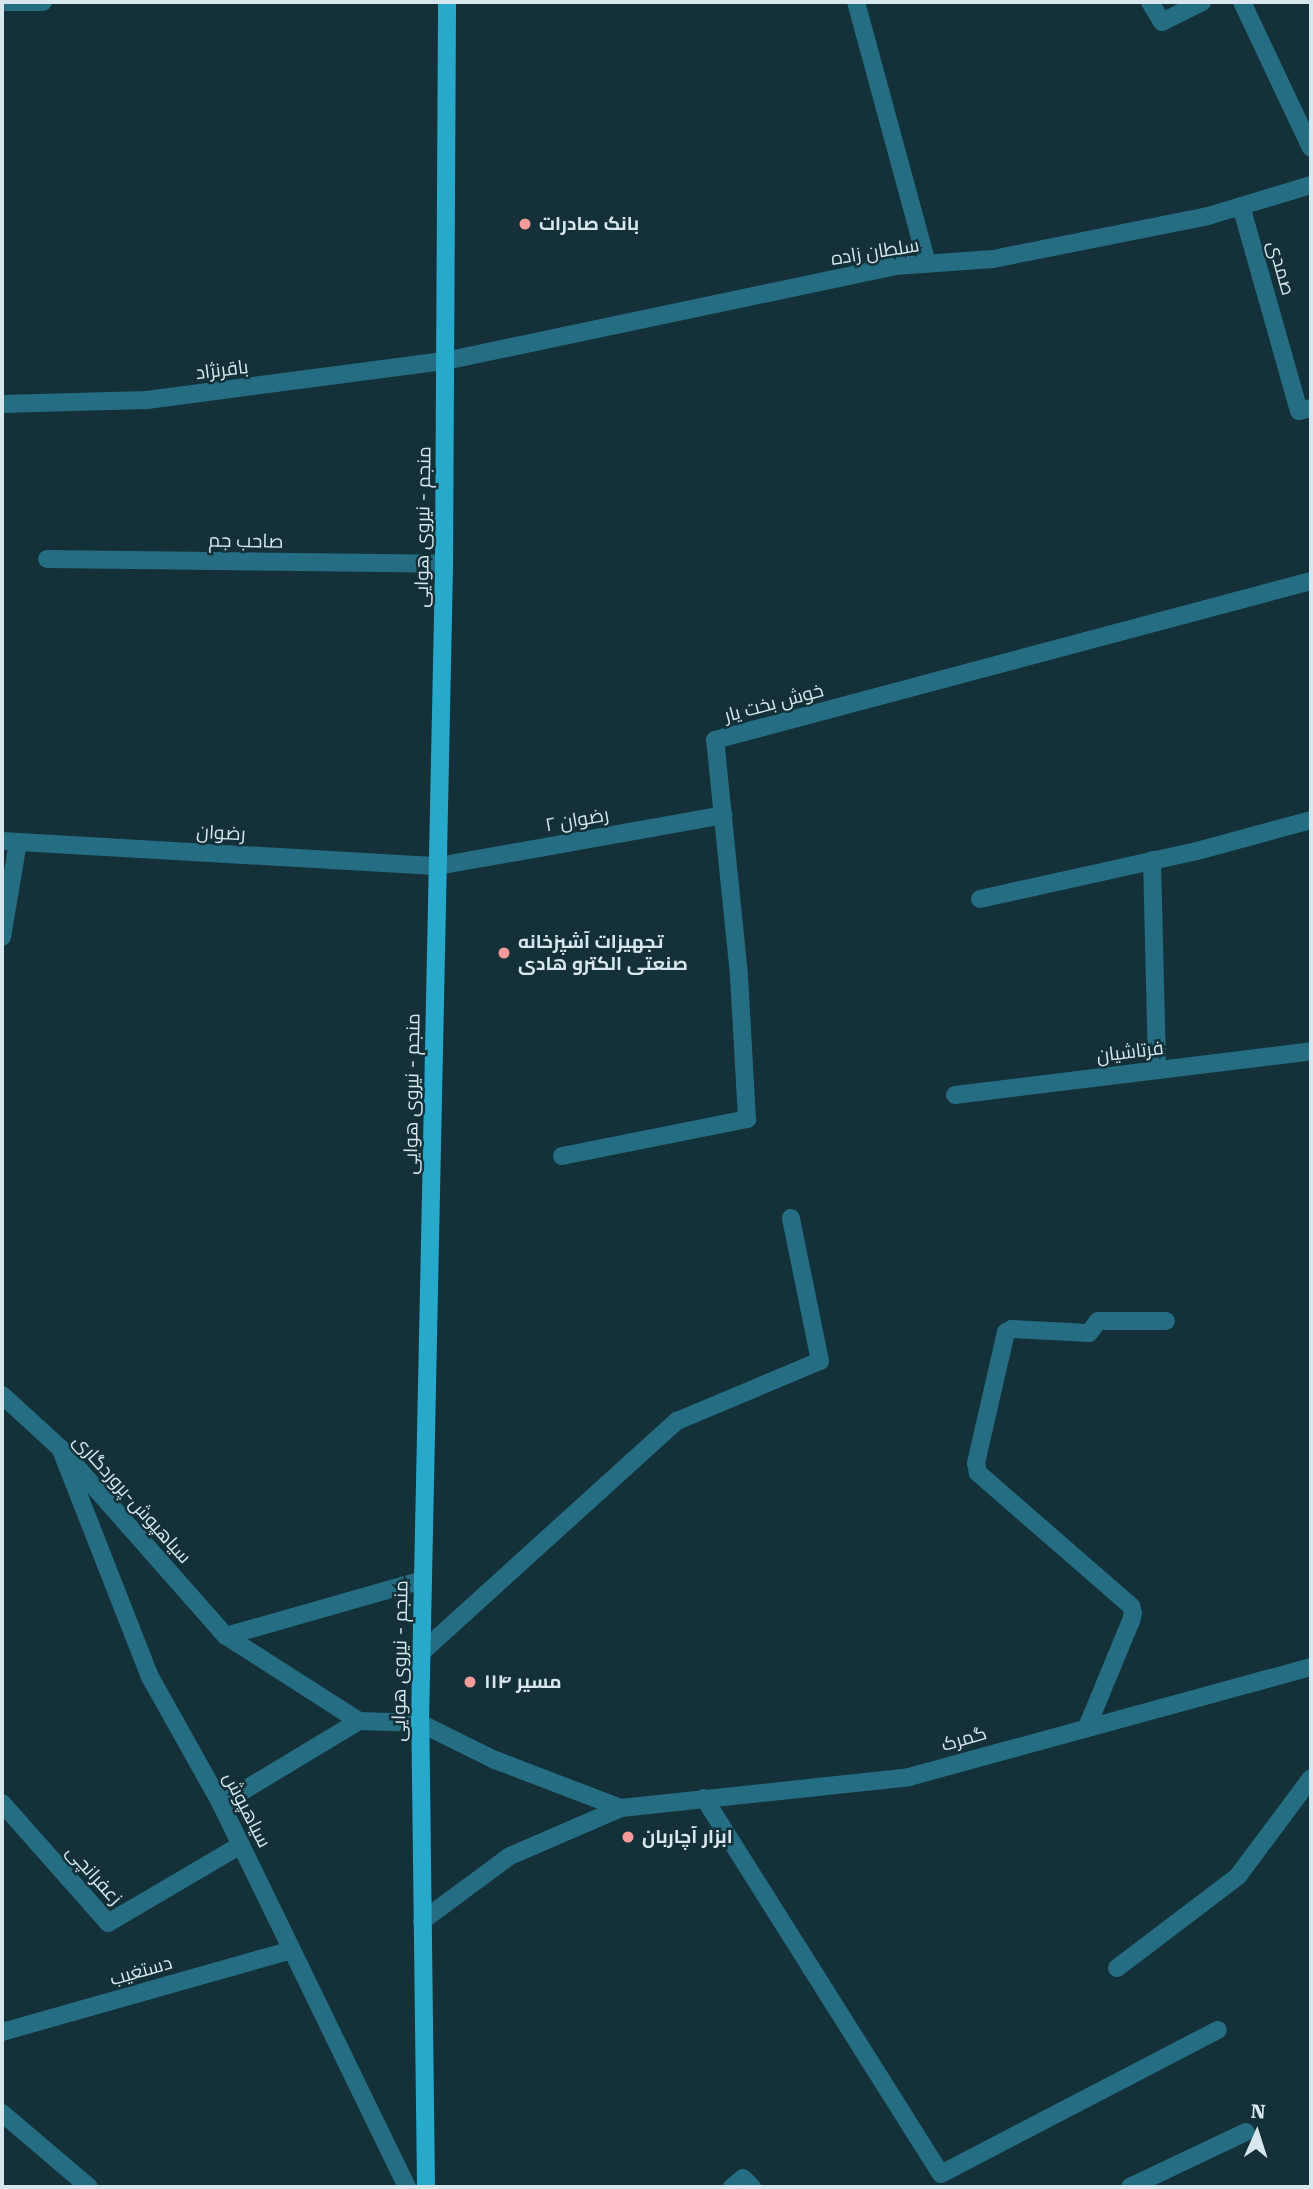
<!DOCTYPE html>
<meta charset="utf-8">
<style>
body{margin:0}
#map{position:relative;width:1313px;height:2189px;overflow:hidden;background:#143038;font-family:"Roboto Serif",Cairo,serif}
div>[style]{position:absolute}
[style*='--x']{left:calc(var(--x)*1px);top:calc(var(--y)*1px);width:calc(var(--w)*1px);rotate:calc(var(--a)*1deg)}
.service>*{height:18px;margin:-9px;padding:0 9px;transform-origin:9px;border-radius:9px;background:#246d82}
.minor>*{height:18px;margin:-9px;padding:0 9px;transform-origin:9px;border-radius:9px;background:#246d82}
.tertiary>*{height:18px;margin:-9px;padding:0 9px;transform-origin:9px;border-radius:9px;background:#246d82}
.primary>*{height:18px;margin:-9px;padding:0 9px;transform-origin:9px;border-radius:9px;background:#27a9cc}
.dots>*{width:19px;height:19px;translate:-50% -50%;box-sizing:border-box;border:4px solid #143038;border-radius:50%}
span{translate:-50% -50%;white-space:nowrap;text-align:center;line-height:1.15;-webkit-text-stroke:5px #143038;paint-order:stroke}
.poi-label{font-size:19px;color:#d7e7ed;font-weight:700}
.left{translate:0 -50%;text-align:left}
.street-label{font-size:19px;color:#d7e7ed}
.frame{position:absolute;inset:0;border:4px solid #d7e7ed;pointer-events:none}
.north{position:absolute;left:1222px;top:2098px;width:70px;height:70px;-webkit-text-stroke:5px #143038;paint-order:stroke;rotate:3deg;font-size:19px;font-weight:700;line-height:28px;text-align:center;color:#d7e7ed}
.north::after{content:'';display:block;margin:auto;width:24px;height:32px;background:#d7e7ed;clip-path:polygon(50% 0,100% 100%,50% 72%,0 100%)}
</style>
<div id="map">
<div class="service">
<i style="--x:856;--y:2;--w:271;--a:74.8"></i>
<i style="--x:1150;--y:2;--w:23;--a:59"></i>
<i style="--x:1162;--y:22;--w:45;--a:-26.6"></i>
<i style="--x:1242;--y:2;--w:161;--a:64.7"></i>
<i style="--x:1241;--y:206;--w:213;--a:74.2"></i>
<i style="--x:1299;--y:411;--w:12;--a:-14"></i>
<i style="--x:2;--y:404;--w:145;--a:-1.6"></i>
<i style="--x:147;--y:400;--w:301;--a:-7.5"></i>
<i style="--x:47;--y:559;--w:397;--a:0.7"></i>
<i style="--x:1152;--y:860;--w:210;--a:88.6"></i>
<i style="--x:438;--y:866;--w:290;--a:-10.1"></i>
<i style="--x:980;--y:899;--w:222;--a:-12.5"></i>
<i style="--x:1197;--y:851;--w:118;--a:-15.2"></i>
<i style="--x:2;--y:937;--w:96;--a:-80.4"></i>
<i style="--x:955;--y:1095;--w:359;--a:-7"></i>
<i style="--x:562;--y:1156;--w:189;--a:-11.3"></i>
<i style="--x:747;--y:1119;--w:144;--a:-93.2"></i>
<i style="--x:739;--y:975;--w:236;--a:-95.8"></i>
<i style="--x:715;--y:740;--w:617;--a:-14.94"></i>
<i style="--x:61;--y:1450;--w:242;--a:68.6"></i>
<i style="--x:149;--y:1675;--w:148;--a:60.8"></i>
<i style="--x:221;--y:1804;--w:426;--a:64.1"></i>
<i style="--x:423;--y:1651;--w:343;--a:-42.2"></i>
<i style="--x:677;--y:1421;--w:155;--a:-22.8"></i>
<i style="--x:820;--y:1361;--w:146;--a:-101.5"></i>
<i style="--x:704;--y:1798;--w:444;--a:57.8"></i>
<i style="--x:941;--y:2174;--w:312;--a:-27.5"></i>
<i style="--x:2;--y:1803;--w:160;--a:48.5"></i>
<i style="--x:108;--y:1923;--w:154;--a:-30.4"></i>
<i style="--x:221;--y:1804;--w:161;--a:-31"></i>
<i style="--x:1117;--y:1968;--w:152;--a:-37.2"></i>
<i style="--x:1238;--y:1876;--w:122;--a:-53.3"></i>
<i style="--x:2;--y:2032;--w:301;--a:-15.8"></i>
<i style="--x:2;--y:2113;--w:114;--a:40.4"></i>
<i style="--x:732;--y:2187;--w:14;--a:-39"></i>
<i style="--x:743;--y:2178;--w:13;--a:45"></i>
<i style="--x:1130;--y:2187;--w:128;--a:-25.4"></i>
</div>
<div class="minor">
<i style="--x:2;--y:2;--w:41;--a:0"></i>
<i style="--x:445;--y:361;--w:460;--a:-11.9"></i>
<i style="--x:895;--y:266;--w:98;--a:-4.1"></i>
<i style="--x:993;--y:259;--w:219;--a:-11.3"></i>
<i style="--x:1208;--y:216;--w:108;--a:-16.8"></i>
<i style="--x:2;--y:841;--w:437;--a:3.3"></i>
<i style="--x:1087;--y:1727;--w:115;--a:-67.5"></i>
<i style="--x:1131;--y:1621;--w:8;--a:-76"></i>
<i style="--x:1133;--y:1613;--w:7;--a:-106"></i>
<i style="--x:1131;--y:1606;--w:203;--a:-139"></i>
<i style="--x:978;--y:1473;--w:10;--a:-101"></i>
<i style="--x:976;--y:1463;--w:134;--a:-77.1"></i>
<i style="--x:1006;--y:1332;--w:7;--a:-27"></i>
<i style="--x:1012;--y:1329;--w:77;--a:3"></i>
<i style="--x:1089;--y:1333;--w:15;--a:-53"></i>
<i style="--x:1098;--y:1321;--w:68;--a:0"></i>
</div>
<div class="tertiary">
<i style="--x:2;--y:1395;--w:79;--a:42.4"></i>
<i style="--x:60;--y:1448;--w:251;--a:48.6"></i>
<i style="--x:226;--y:1636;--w:158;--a:32.6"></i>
<i style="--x:359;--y:1721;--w:61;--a:1.9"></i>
<i style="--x:420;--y:1723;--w:84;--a:26.3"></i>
<i style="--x:495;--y:1760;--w:135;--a:20.9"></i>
<i style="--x:226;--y:1636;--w:204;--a:-15.9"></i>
<i style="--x:422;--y:1921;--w:109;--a:-36.5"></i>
<i style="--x:510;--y:1856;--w:121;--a:-23.4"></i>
<i style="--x:621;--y:1808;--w:290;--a:-6.1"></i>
<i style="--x:909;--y:1777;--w:417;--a:-15.3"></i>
</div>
<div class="primary">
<i style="--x:426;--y:2187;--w:464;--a:-90.7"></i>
<i style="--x:420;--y:1723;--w:1159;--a:-88.81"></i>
<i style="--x:444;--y:564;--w:562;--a:-89.69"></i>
</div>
<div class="dots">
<i style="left:525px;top:224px;background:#f59b99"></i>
<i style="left:504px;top:953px;background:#f59b99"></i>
<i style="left:470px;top:1682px;background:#f59b99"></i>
<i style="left:628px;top:1837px;background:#f59b99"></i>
</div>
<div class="poi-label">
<span class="left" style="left:539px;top:224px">بانک صادرات</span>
<span class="left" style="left:518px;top:953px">تجهیزات آشپزخانه<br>صنعتی الکترو هادی</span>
<span class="left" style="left:484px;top:1682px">مسیر ۱۱۴</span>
<span class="left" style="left:642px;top:1837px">ابزار آچاربان</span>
</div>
<div class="street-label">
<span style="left:875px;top:252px;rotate:-9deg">سلطان زاده</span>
<span style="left:1281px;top:268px;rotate:74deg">صمدی</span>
<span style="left:222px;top:370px;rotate:-7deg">باقرنژاد</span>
<span style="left:423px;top:527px;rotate:-89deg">منجم - نیروی هوایی</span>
<span style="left:246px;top:541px;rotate:1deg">صاحب جم</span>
<span style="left:774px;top:703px;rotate:-15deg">خوش بخت یار</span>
<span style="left:577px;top:820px;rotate:-10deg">رضوان ۲</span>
<span style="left:221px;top:833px;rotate:3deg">رضوان</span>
<span style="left:1130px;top:1052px;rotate:-7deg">فرتاشیان</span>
<span style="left:412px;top:1094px;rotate:-89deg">منجم - نیروی هوایی</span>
<span style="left:132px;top:1499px;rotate:48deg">سیاهپوش-پروردگاری</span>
<span style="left:400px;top:1661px;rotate:-89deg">منجم - نیروی هوایی</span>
<span style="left:964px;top:1739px;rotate:-16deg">گمرک</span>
<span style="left:247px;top:1810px;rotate:63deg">سیاهپوش</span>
<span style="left:94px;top:1875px;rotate:48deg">زعفرانچی</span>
<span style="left:141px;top:1971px;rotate:-16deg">دستغیب</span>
</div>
<div class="frame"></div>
<div class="north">N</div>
</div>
